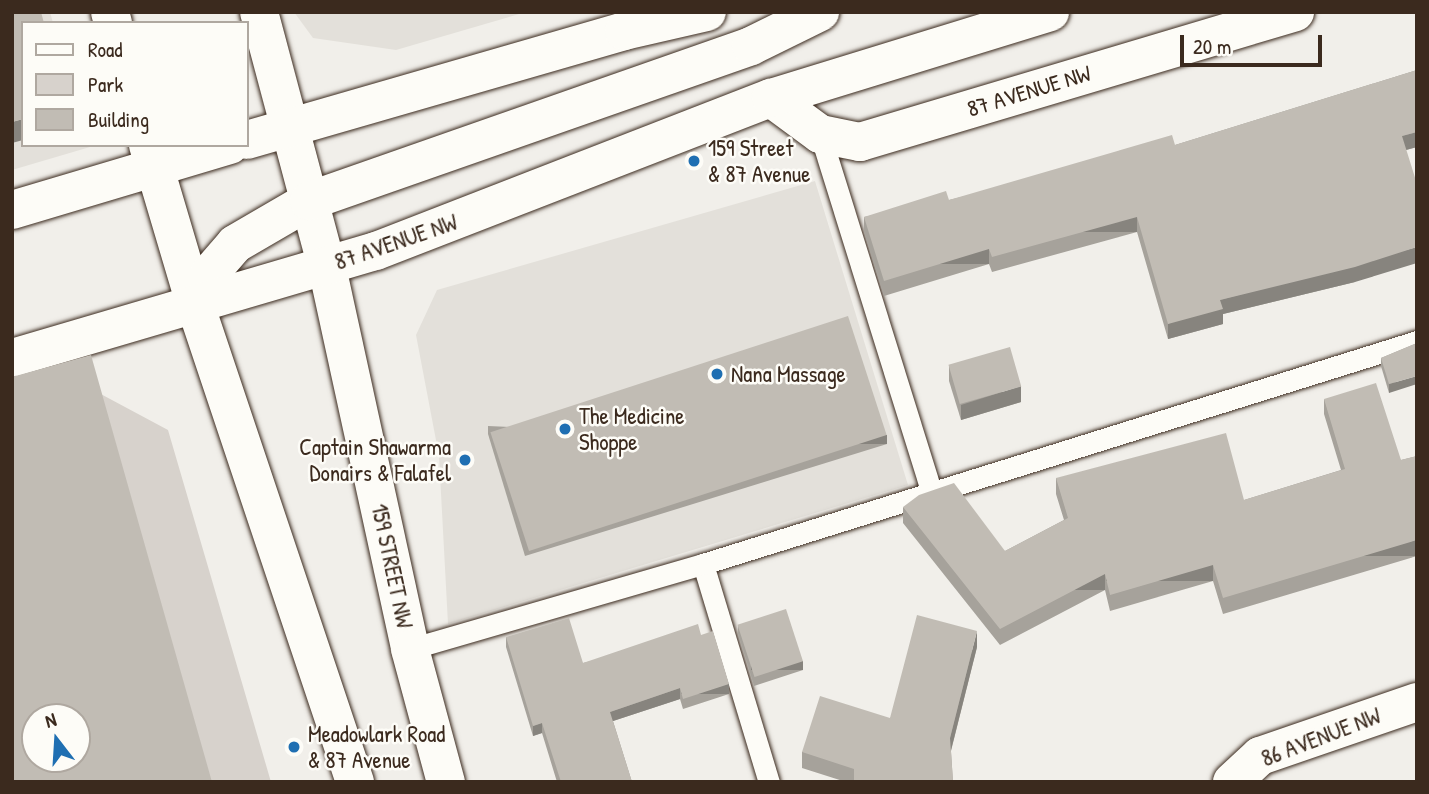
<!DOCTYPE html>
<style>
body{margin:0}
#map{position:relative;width:1429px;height:794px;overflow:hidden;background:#f1efea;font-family:"Patrick Hand",sans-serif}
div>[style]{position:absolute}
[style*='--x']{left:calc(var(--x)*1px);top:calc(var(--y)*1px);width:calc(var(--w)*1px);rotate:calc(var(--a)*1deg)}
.built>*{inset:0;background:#e3e0da}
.green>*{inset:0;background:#d7d2cc}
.roads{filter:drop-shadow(0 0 2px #3b2a1e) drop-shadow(0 0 2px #3b2a1e)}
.lane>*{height:21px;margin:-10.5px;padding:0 10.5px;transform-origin:10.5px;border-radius:10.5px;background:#fdfcf7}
.street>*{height:38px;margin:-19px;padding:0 19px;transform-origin:19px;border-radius:19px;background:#fdfcf7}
.secondary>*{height:38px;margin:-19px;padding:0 19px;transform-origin:19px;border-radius:19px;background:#fdfcf7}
.wall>*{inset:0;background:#a6a29b}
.shaded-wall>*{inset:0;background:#87847e;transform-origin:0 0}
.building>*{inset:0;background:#c1bcb4;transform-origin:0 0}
.dots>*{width:19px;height:19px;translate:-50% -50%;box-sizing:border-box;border:4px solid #fdfcf7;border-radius:50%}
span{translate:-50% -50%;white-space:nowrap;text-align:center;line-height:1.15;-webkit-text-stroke:5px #fdfcf7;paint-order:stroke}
.street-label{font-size:23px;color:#3b2a1e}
.poi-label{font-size:23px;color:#3b2a1e}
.left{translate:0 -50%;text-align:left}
.right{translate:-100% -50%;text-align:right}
.frame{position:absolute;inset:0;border:14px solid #3b2a1e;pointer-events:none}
.legend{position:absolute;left:21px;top:21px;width:228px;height:126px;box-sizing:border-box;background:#fdfcf7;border:2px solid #afa8a0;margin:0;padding:9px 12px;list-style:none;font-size:21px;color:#3b2a1e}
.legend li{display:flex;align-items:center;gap:14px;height:35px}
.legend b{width:35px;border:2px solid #afa8a0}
.north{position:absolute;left:21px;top:703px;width:70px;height:70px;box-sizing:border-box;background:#fdfcf7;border:2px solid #afa8a0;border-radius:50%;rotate:343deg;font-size:19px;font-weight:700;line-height:28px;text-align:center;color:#3b2a1e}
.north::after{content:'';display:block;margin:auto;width:24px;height:32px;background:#1f6fb2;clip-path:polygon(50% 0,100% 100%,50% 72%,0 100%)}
.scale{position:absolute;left:1180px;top:35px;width:142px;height:32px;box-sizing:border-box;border:4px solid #3b2a1e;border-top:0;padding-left:9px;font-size:21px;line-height:24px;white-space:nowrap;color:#3b2a1e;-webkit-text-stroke:5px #fdfcf7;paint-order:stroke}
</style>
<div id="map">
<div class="built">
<i style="clip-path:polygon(12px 12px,50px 12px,53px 23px,23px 23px,23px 145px,90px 147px,12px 170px)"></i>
<i style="clip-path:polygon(294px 12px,526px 12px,396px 50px,313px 38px)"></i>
<i style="clip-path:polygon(815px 181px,908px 485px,448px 624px,439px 456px,416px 335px,437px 290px)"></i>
</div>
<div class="green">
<i style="clip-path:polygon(evenodd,54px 369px,168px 430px,271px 782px,12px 782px,54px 369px,35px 717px,77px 717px,77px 759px,35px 759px,35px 717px)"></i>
</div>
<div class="roads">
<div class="lane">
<i style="--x:820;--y:134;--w:374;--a:72.7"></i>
<i style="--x:703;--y:564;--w:228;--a:73.2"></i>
<i style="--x:410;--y:649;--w:305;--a:-16.2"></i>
<i style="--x:703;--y:564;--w:748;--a:-17.34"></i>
</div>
<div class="street">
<i style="--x:771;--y:98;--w:61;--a:36.3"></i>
<i style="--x:820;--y:134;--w:41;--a:11.3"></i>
<i style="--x:860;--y:142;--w:454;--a:-16.6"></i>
<i style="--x:1232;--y:782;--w:38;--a:-43"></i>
<i style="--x:1260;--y:756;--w:166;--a:-19"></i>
</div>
<div class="secondary">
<i style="--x:110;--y:12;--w:11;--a:75"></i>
<i style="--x:259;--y:12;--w:264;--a:75.1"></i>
<i style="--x:327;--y:267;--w:391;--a:77.7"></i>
<i style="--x:410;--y:649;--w:138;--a:74.9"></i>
<i style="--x:247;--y:140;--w:392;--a:-16.1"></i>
<i style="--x:624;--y:31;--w:85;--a:-12.9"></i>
<i style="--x:148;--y:145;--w:166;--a:73.5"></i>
<i style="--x:195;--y:304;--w:504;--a:71.49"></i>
<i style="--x:12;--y:210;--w:227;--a:-16.6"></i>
<i style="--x:195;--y:304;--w:34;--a:-64"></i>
<i style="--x:210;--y:273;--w:38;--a:-49"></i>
<i style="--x:235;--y:244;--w:86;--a:-30.2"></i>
<i style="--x:309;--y:201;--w:468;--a:-19.3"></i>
<i style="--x:751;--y:46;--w:77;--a:-26.2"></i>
<i style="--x:12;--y:358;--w:379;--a:-16.4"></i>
<i style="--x:376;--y:251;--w:424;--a:-21.2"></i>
<i style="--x:771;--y:98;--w:292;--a:-17.1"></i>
</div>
</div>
<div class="wall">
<i style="clip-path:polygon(1417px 70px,1417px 147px,1406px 150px,1355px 282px,1223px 314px,1223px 324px,1168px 339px,1137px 232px,992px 272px,989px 264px,884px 296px,864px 232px,864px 217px,949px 200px,1175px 145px)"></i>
<i style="clip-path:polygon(1417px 343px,1389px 393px,1381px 366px,1381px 358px)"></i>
<i style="clip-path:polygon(949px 365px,1021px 402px,961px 420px,949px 381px)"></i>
<i style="clip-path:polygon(1324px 399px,1401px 460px,1417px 456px,1417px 556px,1223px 614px,1213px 581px,1110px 611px,1105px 590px,1000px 645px,903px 523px,903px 507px,1005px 551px,1064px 520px,1056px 494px,1056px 478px,1244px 500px,1341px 470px,1324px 414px)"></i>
<i style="clip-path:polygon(488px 426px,887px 444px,525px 556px,488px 434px)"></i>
<i style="clip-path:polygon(738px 625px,803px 670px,754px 686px,738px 634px)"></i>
<i style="clip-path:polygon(701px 635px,729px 694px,683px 709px,680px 699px,613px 721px,632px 782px,557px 782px,542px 733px,533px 736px,506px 647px,506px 637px,583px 663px)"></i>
<i style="clip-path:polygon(977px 647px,951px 751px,953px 782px,846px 782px,802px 768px,802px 752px,890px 718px)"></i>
</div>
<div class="shaded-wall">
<i style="clip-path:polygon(23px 119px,23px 140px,12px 143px,12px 122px)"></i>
<i style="clip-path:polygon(1417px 132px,1417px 147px,1402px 151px,1402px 136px)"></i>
<i style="left:1137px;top:217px;width:15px;height:150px;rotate:90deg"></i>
<i style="clip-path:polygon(1417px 247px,1417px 263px,1355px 282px,1223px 314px,1223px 324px,1168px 339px,1168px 324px,1220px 300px)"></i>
<i style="left:989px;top:249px;width:15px;height:110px;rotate:90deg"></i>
<i style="clip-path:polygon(1417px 376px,1417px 384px,1389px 393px,1389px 384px)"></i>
<i style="clip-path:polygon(1021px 386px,1021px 402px,961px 420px,961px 405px)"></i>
<i style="left:887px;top:435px;width:9px;height:379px;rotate:90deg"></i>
<i style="left:1417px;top:540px;width:16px;height:202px;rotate:90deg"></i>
<i style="left:1213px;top:565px;width:16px;height:107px;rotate:90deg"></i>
<i style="left:1105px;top:574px;width:16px;height:119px;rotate:90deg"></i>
<i style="clip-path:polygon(977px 631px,977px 647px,950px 754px,950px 738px)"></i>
<i style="left:803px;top:661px;width:9px;height:52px;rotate:90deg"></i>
<i style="left:729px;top:684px;width:10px;height:48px;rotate:90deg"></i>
<i style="clip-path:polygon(680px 688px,680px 699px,610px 722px,610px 712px)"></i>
<i style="clip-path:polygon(542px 723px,542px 733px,533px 736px,533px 726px)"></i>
</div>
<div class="building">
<i style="clip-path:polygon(12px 12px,41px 12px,44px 23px,23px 23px,23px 119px,12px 122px)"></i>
<i style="clip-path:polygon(1417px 70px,1417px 132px,1402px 136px,1417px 184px,1417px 247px,1355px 267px,1220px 300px,1223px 309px,1168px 324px,1137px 217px,992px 257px,989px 249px,884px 281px,864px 217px,946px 191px,949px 200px,1172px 135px,1175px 145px)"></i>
<i style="left:848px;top:316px;width:125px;height:376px;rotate:72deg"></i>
<i style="clip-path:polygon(1417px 343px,1417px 376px,1389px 384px,1381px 358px)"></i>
<i style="left:1010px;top:347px;width:41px;height:64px;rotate:74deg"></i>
<i style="clip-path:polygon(evenodd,91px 355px,212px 782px,12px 782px,12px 377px,91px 355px,35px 717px,77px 717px,77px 759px,35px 759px,35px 717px)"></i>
<i style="clip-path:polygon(1376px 383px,1401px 460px,1417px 456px,1417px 523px,1415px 523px,1417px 528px,1417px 540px,1223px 598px,1213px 565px,1110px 595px,1105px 574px,1000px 629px,903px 507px,919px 495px,954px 483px,1005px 551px,1068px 518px,1056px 478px,1226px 433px,1244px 500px,1345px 469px,1324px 399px)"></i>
<i style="left:786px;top:609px;width:55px;height:51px;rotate:72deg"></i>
<i style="clip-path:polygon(917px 615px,977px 631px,950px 738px,953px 782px,854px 782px,854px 769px,802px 752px,820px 696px,890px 718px)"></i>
<i style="clip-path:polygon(569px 618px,583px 663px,698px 624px,701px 635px,713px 631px,729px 684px,683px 699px,680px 688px,610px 712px,632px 782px,561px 782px,542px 723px,533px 726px,506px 637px)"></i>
</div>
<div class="dots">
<i style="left:694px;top:161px;background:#1f6fb2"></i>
<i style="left:717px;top:374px;background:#1f6fb2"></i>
<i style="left:565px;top:429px;background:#1f6fb2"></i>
<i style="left:465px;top:460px;background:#1f6fb2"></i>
<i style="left:294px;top:747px;background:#1f6fb2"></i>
</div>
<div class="street-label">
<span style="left:1029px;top:91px;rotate:-17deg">87 AVENUE NW</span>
<span style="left:396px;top:242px;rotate:-19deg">87 AVENUE NW</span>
<span style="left:392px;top:566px;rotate:78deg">159 STREET NW</span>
<span style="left:1321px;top:737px;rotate:-21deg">86 AVENUE NW</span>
</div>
<div class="poi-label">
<span class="left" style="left:708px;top:161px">159 Street<br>&amp; 87 Avenue</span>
<span class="left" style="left:731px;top:374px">Nana Massage</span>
<span class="left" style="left:579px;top:429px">The Medicine<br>Shoppe</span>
<span class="right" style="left:451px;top:460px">Captain Shawarma<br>Donairs &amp; Falafel</span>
<span class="left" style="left:308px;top:747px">Meadowlark Road<br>&amp; 87 Avenue</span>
</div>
<div class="frame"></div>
<ul class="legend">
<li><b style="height:9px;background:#fdfcf7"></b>Road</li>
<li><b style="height:19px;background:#d7d2cc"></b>Park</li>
<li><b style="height:19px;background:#c1bcb4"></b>Building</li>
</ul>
<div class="north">N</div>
<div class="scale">20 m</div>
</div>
